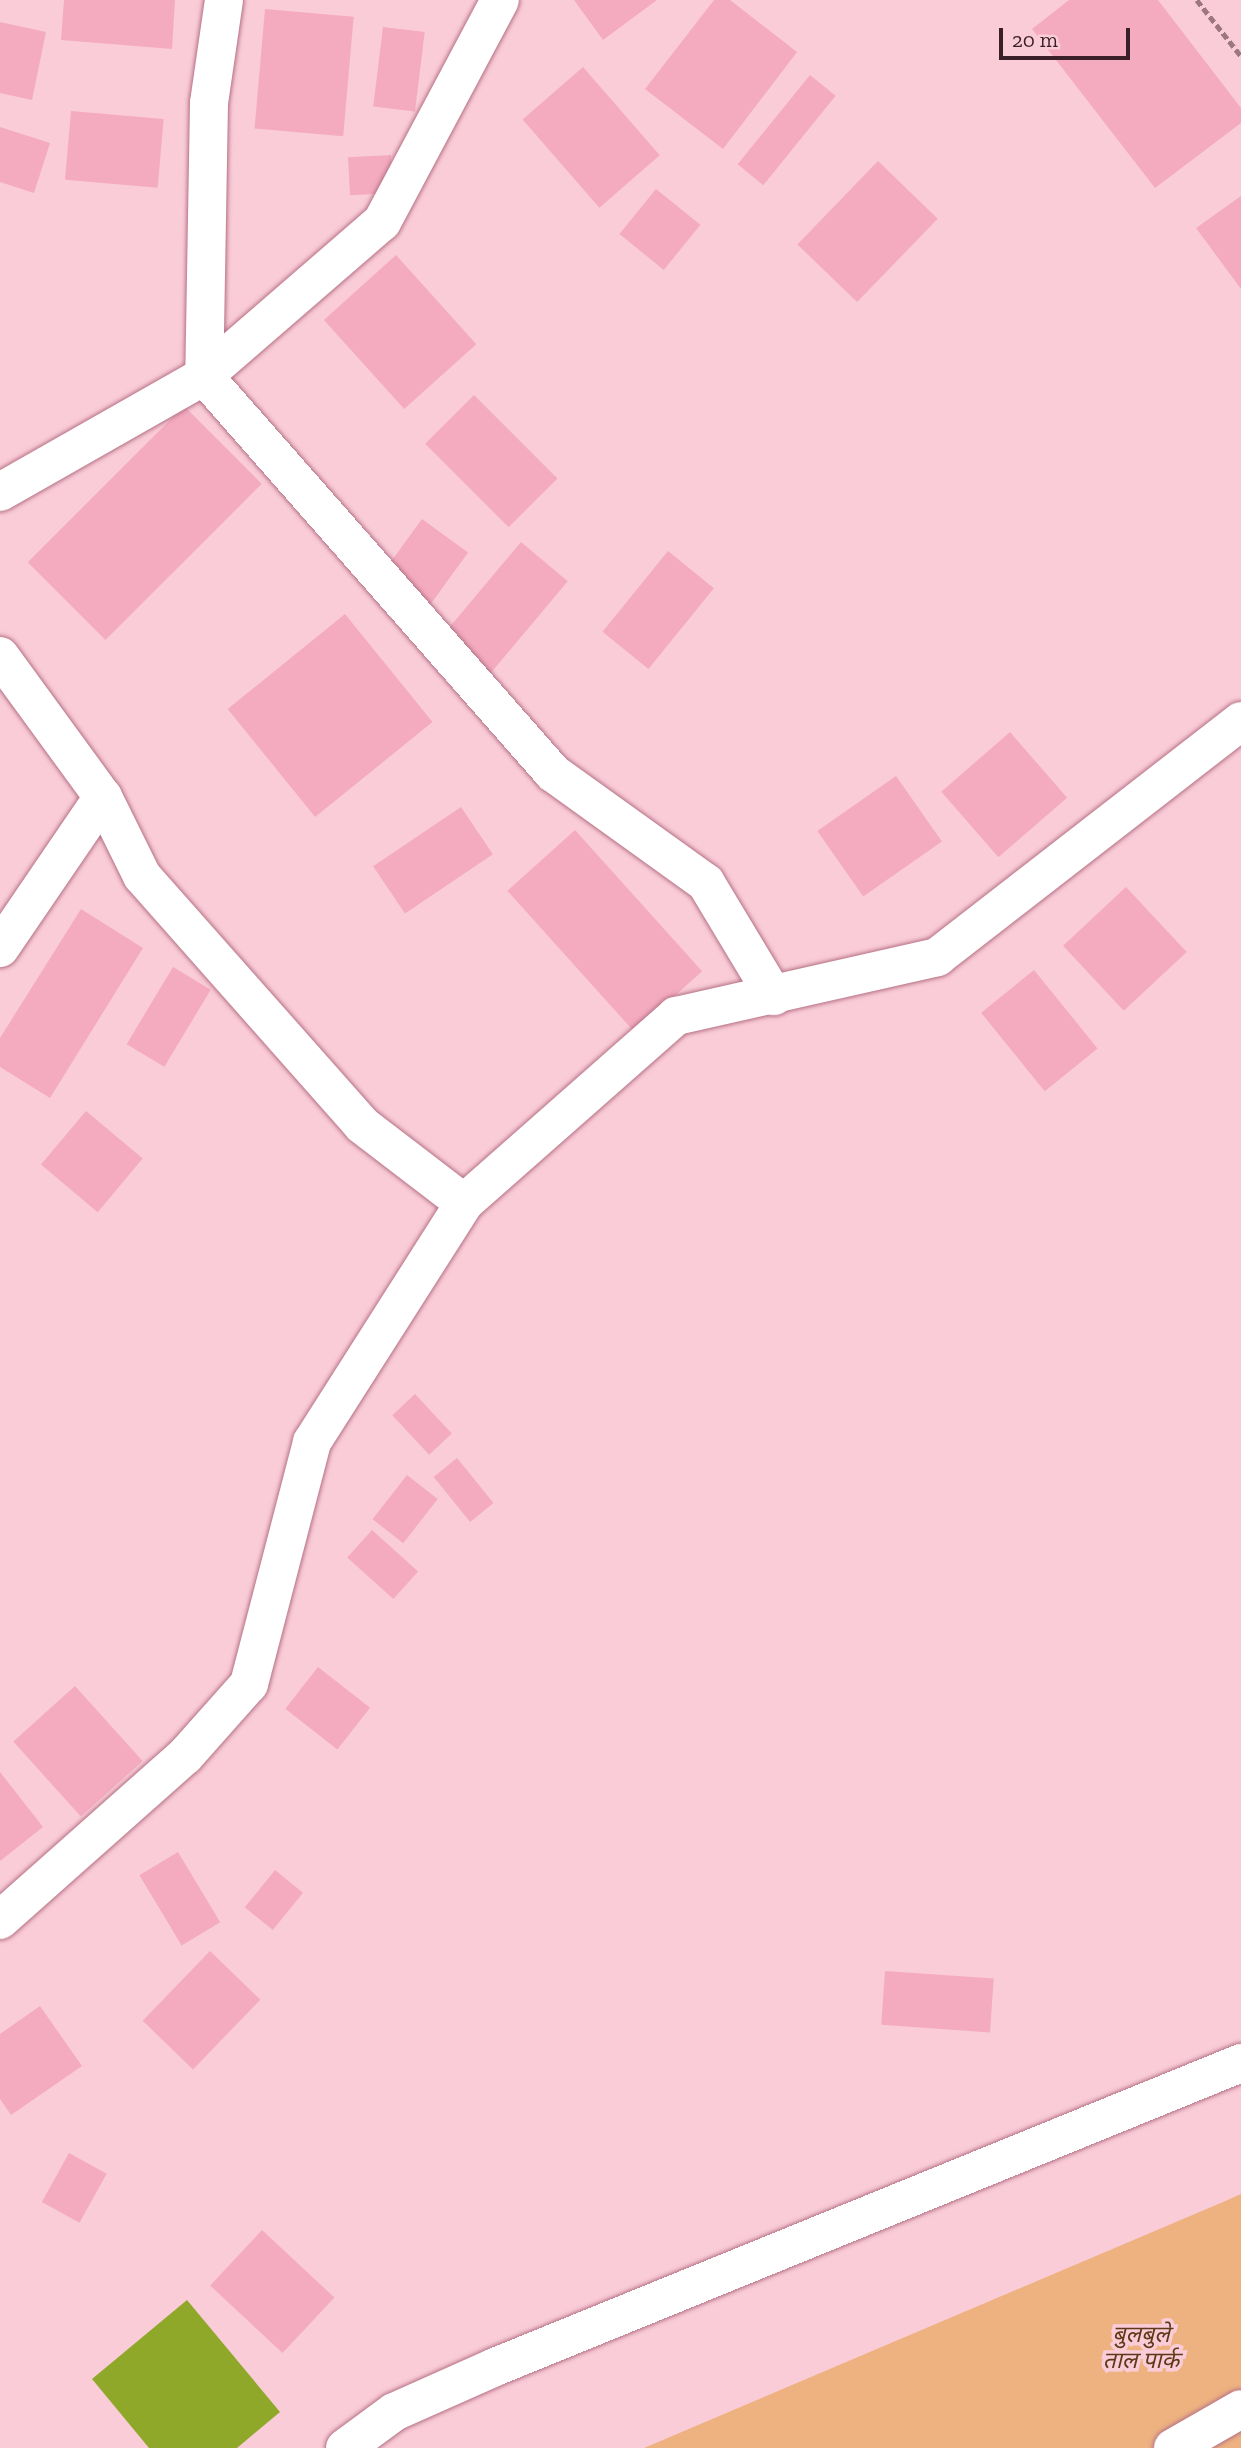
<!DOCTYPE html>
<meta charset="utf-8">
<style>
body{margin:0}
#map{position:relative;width:1241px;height:2448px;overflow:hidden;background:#faccd8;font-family:"Zilla Slab","Noto Sans Devanagari",serif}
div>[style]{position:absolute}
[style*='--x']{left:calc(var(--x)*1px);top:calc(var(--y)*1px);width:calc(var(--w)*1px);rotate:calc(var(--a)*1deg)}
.green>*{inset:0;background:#eeb280}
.water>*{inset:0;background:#8fa82a}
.building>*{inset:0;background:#f4abc0;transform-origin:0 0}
.path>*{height:4.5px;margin-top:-2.25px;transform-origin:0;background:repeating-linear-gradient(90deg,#9c7781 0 7px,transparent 0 10.5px)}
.roads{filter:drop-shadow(0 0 2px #b57185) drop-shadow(0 0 2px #b57185)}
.minor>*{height:38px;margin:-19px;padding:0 19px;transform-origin:19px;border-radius:19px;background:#fff}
span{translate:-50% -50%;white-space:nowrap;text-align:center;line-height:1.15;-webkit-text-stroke:7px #faccd8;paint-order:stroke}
.park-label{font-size:23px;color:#5e3917;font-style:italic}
.scale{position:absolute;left:999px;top:28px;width:131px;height:32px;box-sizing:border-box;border:4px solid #3b1f28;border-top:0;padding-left:9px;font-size:21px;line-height:24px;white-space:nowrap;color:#3b1f28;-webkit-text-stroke:5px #faccd8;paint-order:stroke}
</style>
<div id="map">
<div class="green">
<i style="clip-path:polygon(1241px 2194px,1241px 2448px,644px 2448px,1223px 2202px)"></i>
</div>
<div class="water">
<i style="clip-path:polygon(187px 2300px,280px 2412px,237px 2448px,149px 2448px,92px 2379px)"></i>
</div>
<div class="building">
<i style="clip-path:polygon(64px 0,175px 0,172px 49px,61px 40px)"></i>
<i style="clip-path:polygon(574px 0,657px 0,603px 40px)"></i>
<i style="clip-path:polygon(714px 0,730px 0,797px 52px,723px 149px,645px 89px)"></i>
<i style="clip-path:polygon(1069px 0,1158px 0,1241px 108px,1241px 123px,1155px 188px,1032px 29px)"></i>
<i style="left:265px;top:9px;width:89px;height:120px;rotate:5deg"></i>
<i style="clip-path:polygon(0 22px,46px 32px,32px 100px,0 93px)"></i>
<i style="left:383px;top:27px;width:42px;height:80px;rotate:7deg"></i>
<i style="left:583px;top:67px;width:117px;height:80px;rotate:49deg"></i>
<i style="left:810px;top:75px;width:33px;height:115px;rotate:39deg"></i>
<i style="left:71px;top:111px;width:93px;height:69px;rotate:5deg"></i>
<i style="clip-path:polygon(0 127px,50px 143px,34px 193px,0 182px)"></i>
<i style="left:391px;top:155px;width:38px;height:43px;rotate:87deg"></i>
<i style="left:878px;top:161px;width:83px;height:116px;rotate:44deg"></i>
<i style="left:656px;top:189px;width:57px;height:58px;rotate:39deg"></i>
<i style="clip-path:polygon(1241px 196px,1241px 289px,1196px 228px)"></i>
<i style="left:396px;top:255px;width:120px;height:97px;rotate:48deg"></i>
<i style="left:474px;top:395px;width:118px;height:69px;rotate:45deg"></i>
<i style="left:184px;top:406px;width:110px;height:221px;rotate:45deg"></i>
<i style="left:422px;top:519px;width:57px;height:68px;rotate:36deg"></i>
<i style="left:521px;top:542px;width:61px;height:123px;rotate:40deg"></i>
<i style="left:668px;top:551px;width:59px;height:104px;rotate:39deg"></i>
<i style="left:345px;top:614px;width:139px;height:151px;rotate:51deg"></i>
<i style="left:1010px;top:732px;width:87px;height:91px;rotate:49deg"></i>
<i style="left:896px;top:776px;width:80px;height:96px;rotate:55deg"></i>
<i style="left:461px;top:807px;width:57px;height:106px;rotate:56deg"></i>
<i style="left:575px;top:830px;width:190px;height:91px;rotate:48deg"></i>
<i style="left:1126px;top:887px;width:89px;height:86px;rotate:47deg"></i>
<i style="clip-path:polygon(81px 909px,143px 948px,50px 1098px,0 1067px,0 1038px)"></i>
<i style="left:173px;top:967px;width:44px;height:90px;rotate:31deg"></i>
<i style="left:1034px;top:970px;width:101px;height:68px;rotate:51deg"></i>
<i style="left:86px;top:1111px;width:74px;height:70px;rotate:40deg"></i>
<i style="left:415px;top:1394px;width:54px;height:31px;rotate:47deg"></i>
<i style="left:457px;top:1458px;width:58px;height:30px;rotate:51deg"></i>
<i style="left:407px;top:1475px;width:39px;height:56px;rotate:38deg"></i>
<i style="left:372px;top:1530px;width:62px;height:37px;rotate:42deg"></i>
<i style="left:318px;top:1667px;width:66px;height:53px;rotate:38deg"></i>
<i style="left:75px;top:1686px;width:101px;height:83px;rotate:48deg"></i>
<i style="clip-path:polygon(0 1772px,43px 1827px,0 1861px)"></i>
<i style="left:178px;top:1852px;width:82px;height:45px;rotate:59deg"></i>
<i style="left:275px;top:1870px;width:36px;height:48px;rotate:39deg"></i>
<i style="left:210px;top:1951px;width:70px;height:97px;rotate:44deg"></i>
<i style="left:885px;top:1971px;width:109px;height:54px;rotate:4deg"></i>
<i style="clip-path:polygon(40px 2006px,82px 2066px,11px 2115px,0 2099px,0 2034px)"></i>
<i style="left:69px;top:2153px;width:43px;height:56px;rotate:29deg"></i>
<i style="left:262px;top:2230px;width:99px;height:76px;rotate:43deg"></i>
</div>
<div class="path">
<i style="--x:1197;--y:0;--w:71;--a:51.8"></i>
</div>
<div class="roads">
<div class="minor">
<i style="--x:224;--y:0;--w:104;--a:98.3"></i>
<i style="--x:209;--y:103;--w:273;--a:91"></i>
<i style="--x:204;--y:376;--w:529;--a:48.68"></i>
<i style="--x:553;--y:773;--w:188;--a:35.7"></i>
<i style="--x:706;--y:883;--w:132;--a:59"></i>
<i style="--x:0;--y:492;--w:235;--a:-29.6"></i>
<i style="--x:204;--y:376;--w:235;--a:-40.9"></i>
<i style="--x:382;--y:222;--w:251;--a:-62"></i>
<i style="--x:0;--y:656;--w:175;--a:53.9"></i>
<i style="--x:103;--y:797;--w:183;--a:124.3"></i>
<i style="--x:103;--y:797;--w:88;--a:63.7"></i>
<i style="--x:142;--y:876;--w:332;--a:48.5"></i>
<i style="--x:362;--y:1125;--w:128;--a:37.4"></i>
<i style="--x:0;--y:1920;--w:247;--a:-41.6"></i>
<i style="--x:185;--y:1756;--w:96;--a:-48.4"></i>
<i style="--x:249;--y:1684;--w:250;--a:-75.4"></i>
<i style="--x:312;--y:1442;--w:283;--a:-57.5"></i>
<i style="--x:464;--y:1203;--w:283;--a:-41.4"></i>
<i style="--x:676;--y:1016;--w:268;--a:-12.7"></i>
<i style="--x:937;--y:957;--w:385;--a:-37.8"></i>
<i style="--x:345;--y:2448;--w:61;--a:-36.3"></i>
<i style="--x:394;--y:2412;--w:111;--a:-24"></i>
<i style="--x:495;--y:2367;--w:806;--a:-22.17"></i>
<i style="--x:1173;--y:2448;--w:78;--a:-29.8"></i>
</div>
</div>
<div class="park-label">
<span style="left:1141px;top:2347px">बुलबुले<br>ताल पार्क</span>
</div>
<div class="scale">20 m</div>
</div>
